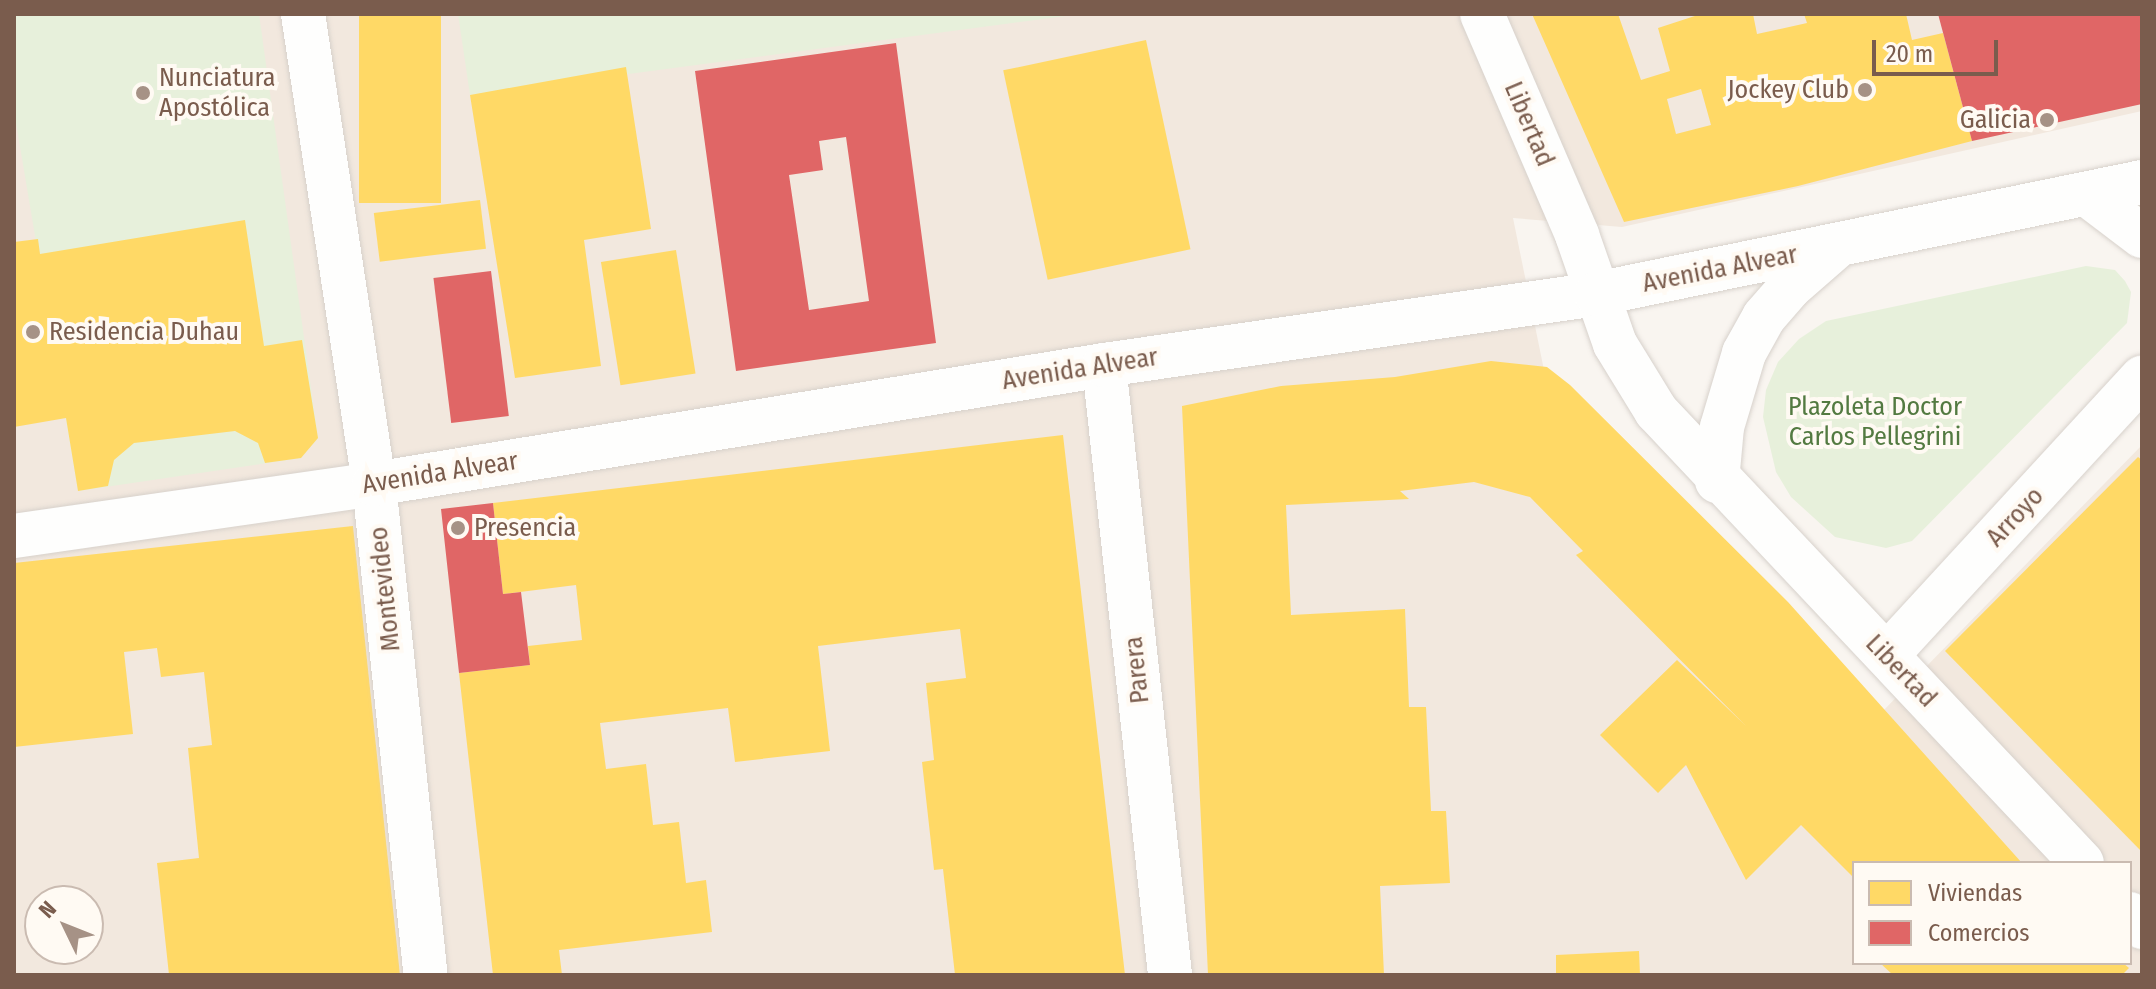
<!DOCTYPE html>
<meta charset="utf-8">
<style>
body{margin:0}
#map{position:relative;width:2156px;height:989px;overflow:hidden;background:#f9f5f0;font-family:"Fira Sans Condensed",sans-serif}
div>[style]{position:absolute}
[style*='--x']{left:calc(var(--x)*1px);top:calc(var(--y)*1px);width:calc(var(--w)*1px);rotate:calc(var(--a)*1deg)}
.residential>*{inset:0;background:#f2e8de}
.green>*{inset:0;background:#e7f0db}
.homes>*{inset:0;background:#ffd966;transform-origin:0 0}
.shops>*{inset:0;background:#e06666;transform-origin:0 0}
.roads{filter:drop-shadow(0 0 2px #d7d1cb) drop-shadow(0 0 2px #d7d1cb)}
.minor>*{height:44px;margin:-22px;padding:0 22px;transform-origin:22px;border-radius:22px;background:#fefefd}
.dots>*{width:22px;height:22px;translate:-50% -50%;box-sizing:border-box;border:4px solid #fffaf3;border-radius:50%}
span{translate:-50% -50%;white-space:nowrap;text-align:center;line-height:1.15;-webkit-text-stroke:8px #fffaf3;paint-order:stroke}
.poi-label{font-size:26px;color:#7a5c4d}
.left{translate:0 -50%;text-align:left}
.right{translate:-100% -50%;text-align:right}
.street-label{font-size:26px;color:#7a5c4d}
.park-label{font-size:26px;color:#537a41}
.frame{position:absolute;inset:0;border:16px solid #7a5c4d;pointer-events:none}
.legend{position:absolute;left:1852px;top:861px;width:280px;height:104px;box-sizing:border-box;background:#fffaf3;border:2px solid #cabbb1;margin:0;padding:10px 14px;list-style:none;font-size:24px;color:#7a5c4d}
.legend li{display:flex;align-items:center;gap:16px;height:40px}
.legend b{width:40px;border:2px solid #cabbb1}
.north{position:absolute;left:24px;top:885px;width:80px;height:80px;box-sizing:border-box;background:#fffaf3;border:2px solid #cabbb1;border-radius:50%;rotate:313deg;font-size:22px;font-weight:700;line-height:32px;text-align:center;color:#7a5c4d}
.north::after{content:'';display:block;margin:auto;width:28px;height:36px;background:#a69286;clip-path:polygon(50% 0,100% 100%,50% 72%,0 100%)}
.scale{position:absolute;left:1872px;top:40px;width:126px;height:36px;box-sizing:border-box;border:4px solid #7a5c4d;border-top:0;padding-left:10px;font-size:24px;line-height:28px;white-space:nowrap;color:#7a5c4d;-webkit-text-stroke:6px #fffaf3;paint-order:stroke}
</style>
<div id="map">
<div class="residential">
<i style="clip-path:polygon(evenodd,14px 14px,2142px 14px,2142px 111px,1622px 227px,1513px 218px,1545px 375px,1882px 712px,2142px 445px,2142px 975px,14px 975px,14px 14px,1854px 863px,2130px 863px,2130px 963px,1854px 963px,1854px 863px,14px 14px,40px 901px,88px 901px,88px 949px,40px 949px,40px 901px)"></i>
</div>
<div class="green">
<i style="clip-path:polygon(14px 14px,259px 14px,318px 438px,301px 458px,78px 491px,14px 111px)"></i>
<i style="clip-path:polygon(458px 14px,1081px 14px,470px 95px)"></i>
<i style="clip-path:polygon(2086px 266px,2115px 270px,2125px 281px,2131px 292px,2127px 323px,1912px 541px,1886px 548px,1835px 537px,1791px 497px,1776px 472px,1763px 417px,1766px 390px,1778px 362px,1799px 339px,1826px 321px)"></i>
</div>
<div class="homes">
<i style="left:359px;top:14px;width:82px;height:189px"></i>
<i style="clip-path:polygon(evenodd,1532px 14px,1618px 14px,1641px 80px,1670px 71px,1658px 28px,1701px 14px,1753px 14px,1757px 34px,1807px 23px,1804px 14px,1906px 14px,1912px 40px,1943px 33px,1972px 141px,1798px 186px,1624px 222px,1532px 14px,1701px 89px,1711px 125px,1676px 134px,1667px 99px,1701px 89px)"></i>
<i style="left:1146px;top:40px;width:214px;height:146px;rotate:78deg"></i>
<i style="clip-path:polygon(626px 67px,651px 229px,584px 240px,601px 366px,515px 378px,470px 95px)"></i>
<i style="left:480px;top:200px;width:49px;height:107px;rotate:83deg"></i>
<i style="clip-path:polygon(245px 220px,264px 346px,302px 340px,318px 438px,301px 458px,265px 463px,258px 443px,235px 431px,134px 443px,114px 460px,108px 486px,78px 491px,66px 418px,14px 427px,14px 242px,38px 239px,40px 254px)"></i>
<i style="left:676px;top:250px;width:125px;height:76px;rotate:81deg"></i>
<i style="clip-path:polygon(1491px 361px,1547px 367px,1570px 385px,1788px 602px,2022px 863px,1854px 863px,1854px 878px,1801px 825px,1746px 880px,1686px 765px,1658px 793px,1600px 735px,1677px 660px,1746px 726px,1576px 555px,1583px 551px,1530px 497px,1474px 482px,1400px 491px,1409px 499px,1286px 505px,1291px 615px,1405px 609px,1409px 707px,1426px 707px,1431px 811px,1446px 811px,1450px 883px,1380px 886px,1384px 975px,1208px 975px,1182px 406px,1281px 386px,1395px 377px)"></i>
<i style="clip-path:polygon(1063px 435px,1125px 975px,955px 975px,943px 869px,934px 870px,922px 762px,934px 760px,926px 683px,966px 678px,960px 629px,818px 646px,830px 751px,735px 762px,728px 708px,600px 723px,606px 769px,646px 764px,653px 825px,679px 822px,686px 883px,706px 880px,712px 932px,559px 950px,562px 975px,493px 975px,459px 673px,530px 665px,528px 646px,582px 640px,576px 585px,503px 594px,493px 503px)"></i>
<i style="clip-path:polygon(2138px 457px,2142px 460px,2142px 852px,1945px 651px)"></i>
<i style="clip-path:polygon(353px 526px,400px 975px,169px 975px,157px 863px,199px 858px,188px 748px,212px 745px,204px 672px,161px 677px,157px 648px,124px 652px,133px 734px,14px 747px,14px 563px)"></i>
<i style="clip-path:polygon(1639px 951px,1640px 975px,1556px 975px,1556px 955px)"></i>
<i style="clip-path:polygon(1880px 963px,2123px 963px,2129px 968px,2122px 975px,1893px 975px)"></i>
</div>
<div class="shops">
<i style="clip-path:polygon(1938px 14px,2142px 14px,2142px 104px,1972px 141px)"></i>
<i style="clip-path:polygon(evenodd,896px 43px,936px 343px,736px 371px,695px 71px,896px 43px,846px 137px,869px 301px,809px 310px,789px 175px,823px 170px,819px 141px,846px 137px)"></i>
<i style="left:491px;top:271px;width:146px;height:58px;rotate:83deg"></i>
<i style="clip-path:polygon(493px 503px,503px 594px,521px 592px,530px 665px,459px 673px,441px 509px)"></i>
</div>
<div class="roads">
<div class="minor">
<i style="--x:303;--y:14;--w:475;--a:81.4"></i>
<i style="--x:374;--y:484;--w:494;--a:84"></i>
<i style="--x:1482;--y:14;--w:241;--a:66.7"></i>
<i style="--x:1577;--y:235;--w:115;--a:70.8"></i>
<i style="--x:1615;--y:344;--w:79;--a:58.5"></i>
<i style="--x:1656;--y:411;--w:621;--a:46.7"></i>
<i style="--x:2088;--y:195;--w:68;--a:37.2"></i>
<i style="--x:1104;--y:365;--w:614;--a:83.82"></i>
<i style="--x:1717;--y:481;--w:54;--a:-84.7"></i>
<i style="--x:1722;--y:427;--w:77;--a:-73.4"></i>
<i style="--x:1744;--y:353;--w:41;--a:-60.9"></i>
<i style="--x:1764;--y:317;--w:38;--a:-49"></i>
<i style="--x:1789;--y:288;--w:62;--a:-41.1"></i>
<i style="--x:14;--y:536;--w:364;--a:-8.2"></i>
<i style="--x:374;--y:484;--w:740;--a:-9.26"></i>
<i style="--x:1104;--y:365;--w:497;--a:-8.2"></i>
<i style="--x:1596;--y:294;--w:557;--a:-11.59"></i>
<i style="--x:1887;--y:655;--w:377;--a:-47.4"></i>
<i style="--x:2130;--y:914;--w:18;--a:47"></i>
</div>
</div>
<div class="dots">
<i style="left:1865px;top:90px;background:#a69286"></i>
<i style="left:143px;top:93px;background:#a69286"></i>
<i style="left:2047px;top:120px;background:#a69286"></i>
<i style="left:33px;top:332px;background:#a69286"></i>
<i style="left:458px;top:528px;background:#a69286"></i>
</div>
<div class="poi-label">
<span class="left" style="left:159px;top:93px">Nunciatura<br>Apostólica</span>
<span class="right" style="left:1849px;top:90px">Jockey Club</span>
<span class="right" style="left:2031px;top:120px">Galicia</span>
<span class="left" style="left:49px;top:332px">Residencia Duhau</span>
<span class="left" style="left:474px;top:528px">Presencia</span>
</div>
<div class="street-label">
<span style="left:1529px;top:124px;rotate:67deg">Libertad</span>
<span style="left:1720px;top:269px;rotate:-11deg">Avenida Alvear</span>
<span style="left:1080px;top:369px;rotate:-9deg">Avenida Alvear</span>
<span style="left:440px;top:473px;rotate:-9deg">Avenida Alvear</span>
<span style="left:2015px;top:517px;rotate:-47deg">Arroyo</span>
<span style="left:385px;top:589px;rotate:-96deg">Montevideo</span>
<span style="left:1137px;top:670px;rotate:-96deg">Parera</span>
<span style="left:1901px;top:671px;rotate:46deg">Libertad</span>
</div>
<div class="park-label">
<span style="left:1875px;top:422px">Plazoleta Doctor<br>Carlos Pellegrini</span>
</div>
<div class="frame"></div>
<ul class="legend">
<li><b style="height:22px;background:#ffd966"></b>Viviendas</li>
<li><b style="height:22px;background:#e06666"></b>Comercios</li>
</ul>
<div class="north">N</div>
<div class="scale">20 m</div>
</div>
